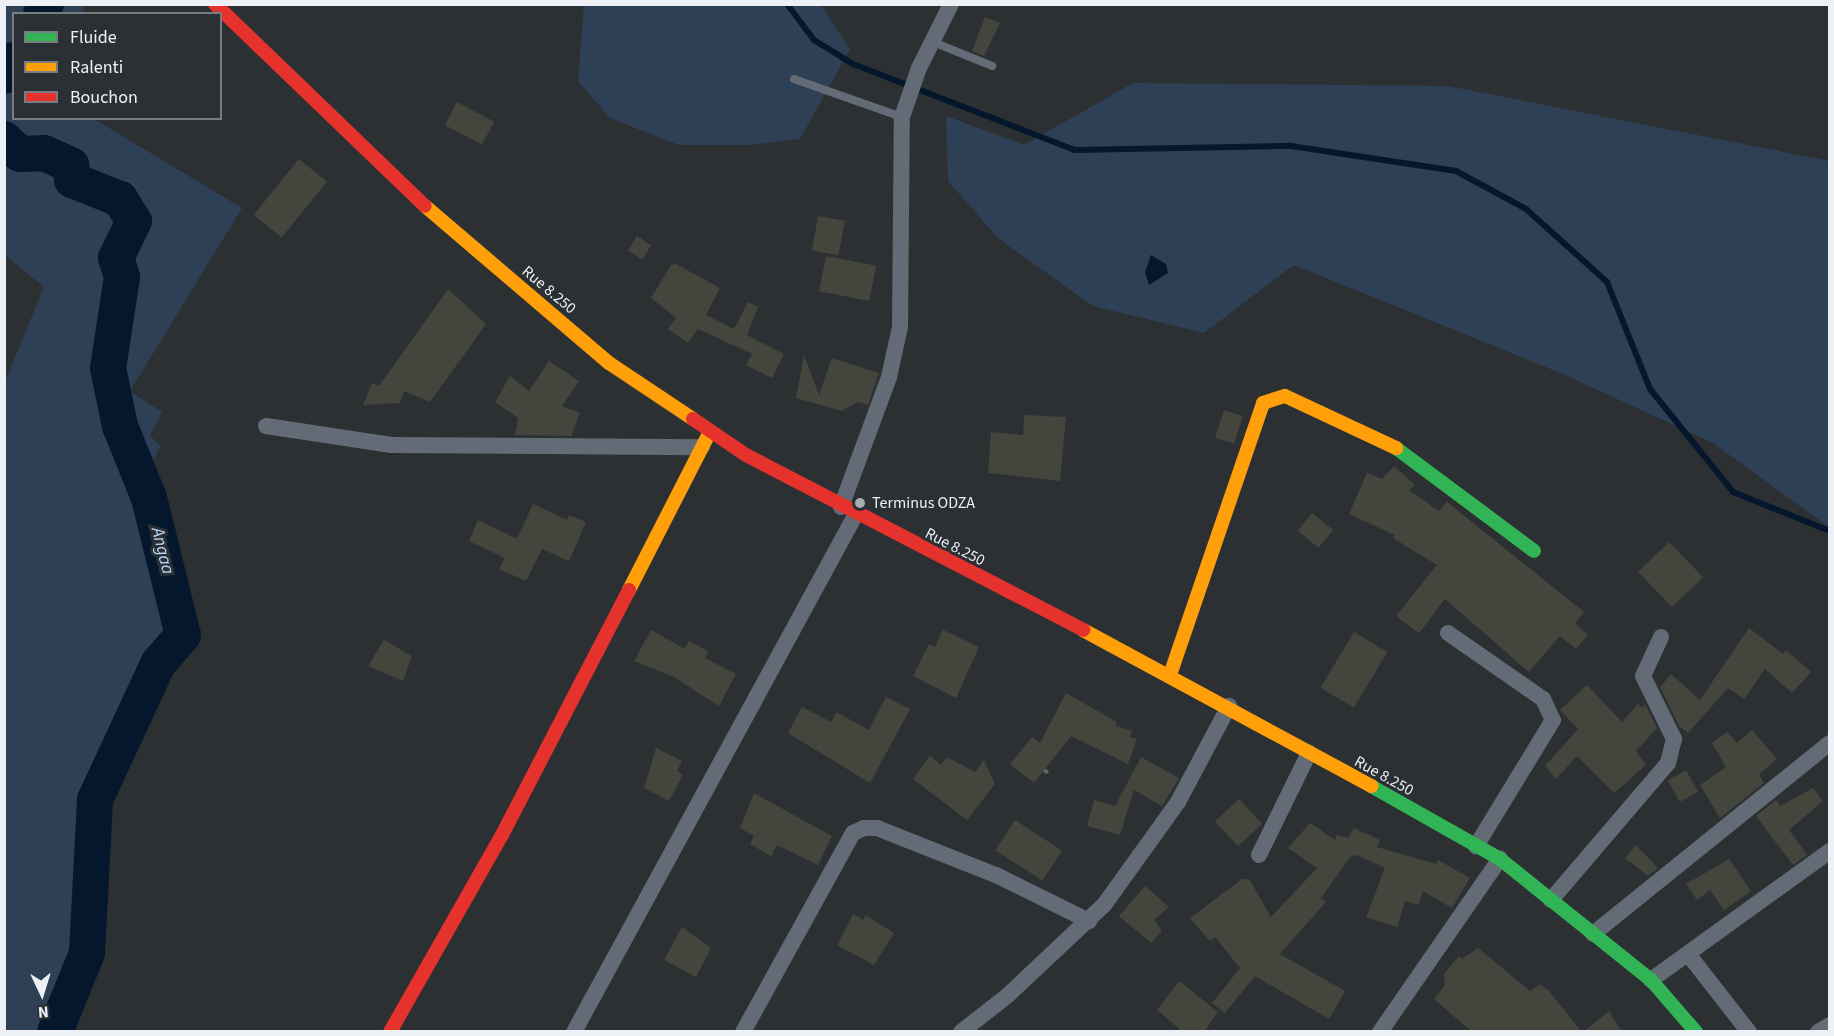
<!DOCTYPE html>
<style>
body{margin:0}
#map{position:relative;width:1834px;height:1036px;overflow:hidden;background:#2d3033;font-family:"Source Sans 3",sans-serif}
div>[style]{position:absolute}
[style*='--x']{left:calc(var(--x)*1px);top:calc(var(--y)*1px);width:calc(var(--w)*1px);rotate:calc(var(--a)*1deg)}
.green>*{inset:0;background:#2e4055}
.water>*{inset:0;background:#04172d}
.stream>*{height:6px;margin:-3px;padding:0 3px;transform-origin:3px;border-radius:3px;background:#04172d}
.river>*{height:36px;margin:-18px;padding:0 18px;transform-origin:18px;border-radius:18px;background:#04172d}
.building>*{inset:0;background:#44453d;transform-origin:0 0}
.path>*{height:4px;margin-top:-2px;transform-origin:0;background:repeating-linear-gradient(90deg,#60666b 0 4.5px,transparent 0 7.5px)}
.lane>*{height:8px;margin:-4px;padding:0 4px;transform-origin:4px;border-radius:4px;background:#636c76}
.street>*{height:16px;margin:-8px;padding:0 8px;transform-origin:8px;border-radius:8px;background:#636c76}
.fast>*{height:14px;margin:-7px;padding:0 7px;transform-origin:7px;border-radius:7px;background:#30b455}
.slow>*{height:14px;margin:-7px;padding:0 7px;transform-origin:7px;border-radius:7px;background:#ff9f0a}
.jam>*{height:14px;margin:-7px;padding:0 7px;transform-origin:7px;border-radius:7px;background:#e5322d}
.dots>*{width:16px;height:16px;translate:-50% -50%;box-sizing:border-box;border:3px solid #2b3035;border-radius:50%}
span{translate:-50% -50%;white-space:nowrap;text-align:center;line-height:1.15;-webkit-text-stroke:6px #2b3035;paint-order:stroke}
.street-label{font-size:16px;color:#edf0f4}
.poi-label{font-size:16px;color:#edf0f4}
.left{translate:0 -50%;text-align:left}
.water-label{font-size:18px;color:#badbff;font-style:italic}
.frame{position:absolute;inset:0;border:6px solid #edf0f4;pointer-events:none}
.legend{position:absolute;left:12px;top:12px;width:210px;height:108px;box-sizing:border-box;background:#2b3035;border:2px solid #797d81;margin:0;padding:8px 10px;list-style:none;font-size:18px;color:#edf0f4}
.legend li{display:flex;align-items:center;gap:12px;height:30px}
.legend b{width:30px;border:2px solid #797d81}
.north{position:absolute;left:12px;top:964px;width:60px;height:60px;-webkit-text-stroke:4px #2b3035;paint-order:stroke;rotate:176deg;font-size:16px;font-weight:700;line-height:24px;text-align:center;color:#edf0f4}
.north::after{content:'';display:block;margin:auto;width:21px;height:27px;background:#edf0f4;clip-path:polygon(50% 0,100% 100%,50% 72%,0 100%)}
</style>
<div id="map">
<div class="green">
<i style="clip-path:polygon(5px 4px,86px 5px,82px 13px,14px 14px,14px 118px,94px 119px,242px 208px,130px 391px,162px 412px,150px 436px,161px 446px,146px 472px,183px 635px,158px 664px,95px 800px,87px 953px,55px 1031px,5px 1031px,5px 382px,44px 287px,5px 255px)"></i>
<i style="clip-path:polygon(584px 5px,821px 5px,850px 49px,800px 139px,748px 145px,679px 145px,610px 118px,578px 81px)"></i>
<i style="clip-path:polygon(1133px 83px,1448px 86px,1829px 161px,1829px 527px,1713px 443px,1563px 374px,1294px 265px,1204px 333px,1093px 306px,999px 239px,948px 181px,946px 116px,1024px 145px)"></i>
</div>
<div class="water">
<i style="clip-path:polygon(1151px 255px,1166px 264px,1168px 273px,1149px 285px,1145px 272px)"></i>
</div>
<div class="stream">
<i style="--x:787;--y:4;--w:45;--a:53.1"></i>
<i style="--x:814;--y:40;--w:46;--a:31.6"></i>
<i style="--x:853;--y:64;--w:238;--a:21.2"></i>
<i style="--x:1075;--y:150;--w:216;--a:-1.1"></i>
<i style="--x:1291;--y:146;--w:167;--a:8.6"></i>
<i style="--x:1456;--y:171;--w:80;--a:28.5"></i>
<i style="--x:1526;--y:209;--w:109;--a:42"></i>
<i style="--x:1607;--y:282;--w:115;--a:68.1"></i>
<i style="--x:1650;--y:389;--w:132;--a:51.1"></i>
<i style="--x:1733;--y:492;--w:105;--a:21.9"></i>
</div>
<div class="river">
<i style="--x:41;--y:14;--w:11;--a:-63"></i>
<i style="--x:4;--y:76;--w:19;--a:-58"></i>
<i style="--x:4;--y:139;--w:22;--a:43"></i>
<i style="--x:20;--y:154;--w:24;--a:-2"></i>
<i style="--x:44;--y:153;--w:30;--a:24"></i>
<i style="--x:71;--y:165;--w:15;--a:86"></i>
<i style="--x:72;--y:180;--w:52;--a:21.6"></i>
<i style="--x:120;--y:199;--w:26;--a:58"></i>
<i style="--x:134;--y:221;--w:41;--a:115.9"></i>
<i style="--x:116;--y:258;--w:20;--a:72"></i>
<i style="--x:122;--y:277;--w:92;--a:98.7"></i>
<i style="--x:108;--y:368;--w:59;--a:78.3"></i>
<i style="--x:120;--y:426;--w:78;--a:68.1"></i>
<i style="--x:149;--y:498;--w:141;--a:76.1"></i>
<i style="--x:183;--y:635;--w:38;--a:131"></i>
<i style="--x:158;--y:664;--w:150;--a:114.9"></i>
<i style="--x:95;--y:800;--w:153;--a:93"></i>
<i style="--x:87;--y:953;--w:85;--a:112.1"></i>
</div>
<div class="building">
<i style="clip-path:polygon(985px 17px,1000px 23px,984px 56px,972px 51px)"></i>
<i style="left:457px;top:102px;width:42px;height:26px;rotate:28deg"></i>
<i style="left:299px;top:159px;width:36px;height:72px;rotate:39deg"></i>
<i style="left:818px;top:216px;width:27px;height:35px;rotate:10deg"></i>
<i style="left:637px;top:236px;width:17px;height:17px;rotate:33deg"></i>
<i style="left:826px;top:256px;width:51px;height:36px;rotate:11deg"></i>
<i style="clip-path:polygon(676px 264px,720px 288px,706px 315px,734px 329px,748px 302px,758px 307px,747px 335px,784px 354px,772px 378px,746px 365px,752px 354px,698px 329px,688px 343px,668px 329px,676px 318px,651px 298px,671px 265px)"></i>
<i style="clip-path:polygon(448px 289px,486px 324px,430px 402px,404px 391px,400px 403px,363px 405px,372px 383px,379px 386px)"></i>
<i style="clip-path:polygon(804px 355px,819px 395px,832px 358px,879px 373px,868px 405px,858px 402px,842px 411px,796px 398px)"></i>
<i style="clip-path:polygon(549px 361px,579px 381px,562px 406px,580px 413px,571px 436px,515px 435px,518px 418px,495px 402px,510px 376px,529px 391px)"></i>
<i style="left:1224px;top:410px;width:20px;height:29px;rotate:18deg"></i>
<i style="clip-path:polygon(1024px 415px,1066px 417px,1060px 481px,988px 473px,991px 432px,1023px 435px)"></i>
<i style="clip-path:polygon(1394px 466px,1415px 485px,1409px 490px,1439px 511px,1447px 502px,1584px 612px,1575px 623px,1588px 635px,1576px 649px,1560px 636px,1529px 672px,1445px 599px,1419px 633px,1396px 616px,1437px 565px,1393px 538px,1395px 535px,1349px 514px,1367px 473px,1382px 479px)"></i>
<i style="clip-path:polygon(533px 504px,567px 520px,569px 515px,586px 522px,569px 561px,542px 549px,526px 581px,499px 569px,505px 558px,469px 541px,478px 520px,517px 539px)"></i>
<i style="left:1312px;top:513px;width:27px;height:23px;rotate:39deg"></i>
<i style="left:1669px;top:542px;width:49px;height:43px;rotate:46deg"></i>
<i style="clip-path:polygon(1749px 628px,1783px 654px,1786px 650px,1811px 672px,1792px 693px,1765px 669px,1744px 699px,1728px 688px,1688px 733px,1679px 726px,1660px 687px,1671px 674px,1700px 700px)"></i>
<i style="clip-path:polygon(651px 630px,685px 649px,689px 641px,709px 652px,705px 658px,736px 674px,719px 706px,674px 677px,634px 661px)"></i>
<i style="clip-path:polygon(943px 630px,979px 647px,956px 698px,913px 676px,929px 644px,935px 647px)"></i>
<i style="left:1354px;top:632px;width:39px;height:65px;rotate:31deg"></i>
<i style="clip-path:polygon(384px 640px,412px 656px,403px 681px,368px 666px)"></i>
<i style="clip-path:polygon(1587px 685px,1622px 722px,1638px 704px,1642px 708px,1645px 704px,1657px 728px,1636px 751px,1646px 765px,1614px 793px,1577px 756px,1556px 779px,1545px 766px,1578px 729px,1560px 710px)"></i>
<i style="clip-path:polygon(1066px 693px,1117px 722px,1116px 726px,1132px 731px,1130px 737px,1137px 739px,1128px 764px,1071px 736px,1034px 783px,1010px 764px,1032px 737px,1040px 743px)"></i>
<i style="clip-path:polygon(886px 697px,910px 709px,870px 783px,788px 733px,802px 707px,831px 722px,836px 712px,869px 730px)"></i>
<i style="clip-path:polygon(1752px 730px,1777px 759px,1759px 774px,1764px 783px,1720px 818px,1700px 785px,1726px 767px,1712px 743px,1727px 732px,1737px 743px)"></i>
<i style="clip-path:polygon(656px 748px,682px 761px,677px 771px,683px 775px,669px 801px,644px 788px)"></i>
<i style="clip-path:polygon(930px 756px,941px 765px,947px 757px,975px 772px,984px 760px,995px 784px,967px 820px,913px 779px)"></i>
<i style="clip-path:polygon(1141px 757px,1179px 778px,1162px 806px,1134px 790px,1120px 835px,1087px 826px,1094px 800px,1115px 806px)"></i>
<i style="left:1686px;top:770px;width:25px;height:21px;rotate:61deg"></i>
<i style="clip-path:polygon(1813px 788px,1823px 801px,1789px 830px,1807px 855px,1793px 865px,1756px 816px,1776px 800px,1780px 806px)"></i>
<i style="clip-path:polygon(754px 793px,832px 836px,818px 865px,777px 845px,771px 856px,750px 844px,754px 836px,740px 828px)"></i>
<i style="left:1239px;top:799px;width:34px;height:33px;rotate:47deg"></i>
<i style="left:1015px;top:820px;width:56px;height:36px;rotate:33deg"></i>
<i style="clip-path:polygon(1310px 823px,1335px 840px,1337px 835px,1348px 838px,1354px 828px,1380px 840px,1377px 847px,1436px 864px,1438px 860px,1470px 878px,1452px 908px,1423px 891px,1418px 905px,1405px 901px,1397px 927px,1366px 917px,1385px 868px,1357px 855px,1350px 857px,1321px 898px,1326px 902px,1280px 954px,1345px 991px,1329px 1019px,1255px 976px,1225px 1013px,1212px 1003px,1240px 968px,1215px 937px,1210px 941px,1190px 918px,1242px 879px,1249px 879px,1271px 917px,1317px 868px,1288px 848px)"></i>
<i style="clip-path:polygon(1636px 845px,1658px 868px,1648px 876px,1625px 858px)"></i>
<i style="clip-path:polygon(1729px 859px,1751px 891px,1724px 910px,1710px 890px,1697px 900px,1686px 884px)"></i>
<i style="clip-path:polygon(1145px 886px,1169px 907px,1154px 920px,1162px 931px,1151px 943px,1119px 916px)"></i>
<i style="clip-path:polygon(853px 914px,863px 920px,866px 915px,894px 933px,874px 965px,837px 945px)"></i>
<i style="clip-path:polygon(682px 927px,711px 948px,696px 977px,664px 960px)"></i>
<i style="clip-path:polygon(1478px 948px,1530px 991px,1540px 984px,1549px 991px,1582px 1032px,1472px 1032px,1434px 999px,1445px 985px,1444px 974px,1459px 956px,1462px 959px)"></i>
<i style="clip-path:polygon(1179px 981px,1218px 1012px,1204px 1032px,1183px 1032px,1157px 1010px)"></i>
<i style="clip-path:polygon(1609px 1011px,1622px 1032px,1583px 1032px)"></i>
</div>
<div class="path">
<i style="--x:1044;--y:770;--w:5;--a:37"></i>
</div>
<div class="lane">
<i style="--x:933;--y:42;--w:64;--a:22.1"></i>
<i style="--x:794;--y:79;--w:114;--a:19.4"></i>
</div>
<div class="street">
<i style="--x:266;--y:426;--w:127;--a:8.6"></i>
<i style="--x:392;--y:445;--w:310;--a:0.4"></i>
<i style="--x:841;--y:507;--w:139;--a:-69.7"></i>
<i style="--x:889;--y:377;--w:51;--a:-77.6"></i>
<i style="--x:900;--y:327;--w:210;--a:-89.5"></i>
<i style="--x:902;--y:117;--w:52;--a:-70.9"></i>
<i style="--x:919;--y:68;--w:72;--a:-63.4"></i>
<i style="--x:1448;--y:633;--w:116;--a:34.8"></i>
<i style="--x:1543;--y:699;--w:23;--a:65"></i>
<i style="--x:1553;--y:720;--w:148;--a:121.4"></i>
<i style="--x:1259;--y:855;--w:114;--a:-63.9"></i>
<i style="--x:1551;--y:900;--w:180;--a:-49.5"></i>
<i style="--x:1668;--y:763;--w:25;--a:-76"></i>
<i style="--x:1674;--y:739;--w:70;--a:-116.2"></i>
<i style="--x:1643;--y:676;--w:43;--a:-65.2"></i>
<i style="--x:1593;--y:934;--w:304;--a:-38.9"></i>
<i style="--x:1688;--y:954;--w:99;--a:52"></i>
<i style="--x:1651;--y:980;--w:221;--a:-35.8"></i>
<i style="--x:574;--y:1032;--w:590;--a:-61.44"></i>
<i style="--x:743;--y:1032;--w:227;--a:-61.1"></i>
<i style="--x:853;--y:833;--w:12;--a:-24"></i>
<i style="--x:864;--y:828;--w:13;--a:0"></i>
<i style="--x:877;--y:828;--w:128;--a:21.6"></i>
<i style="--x:996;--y:875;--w:104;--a:26.3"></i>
<i style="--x:961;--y:1032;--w:58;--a:-38"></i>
<i style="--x:1007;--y:996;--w:133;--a:-43.2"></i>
<i style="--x:1104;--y:905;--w:127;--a:-54.3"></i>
<i style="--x:1178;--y:802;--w:109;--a:-62"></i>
<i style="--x:1380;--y:1032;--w:211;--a:-55.3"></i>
<i style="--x:1818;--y:1032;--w:14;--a:-30"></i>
</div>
<div class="fast">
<i style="--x:1396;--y:448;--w:172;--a:36.7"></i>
<i style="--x:1371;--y:786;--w:148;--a:29.5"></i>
<i style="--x:1500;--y:859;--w:193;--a:38.7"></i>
<i style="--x:1651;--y:980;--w:69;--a:49.1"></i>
</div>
<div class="slow">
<i style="--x:425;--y:206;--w:242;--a:40.5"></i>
<i style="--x:609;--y:363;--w:101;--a:33.7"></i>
<i style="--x:629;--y:590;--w:178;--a:-62.9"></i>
<i style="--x:1083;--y:630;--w:328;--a:28.4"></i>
<i style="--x:1170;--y:675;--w:287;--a:-71.1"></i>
<i style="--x:1263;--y:403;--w:23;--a:-18"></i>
<i style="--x:1285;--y:396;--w:123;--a:25.1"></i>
</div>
<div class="jam">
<i style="--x:215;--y:4;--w:291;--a:43.9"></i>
<i style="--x:693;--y:419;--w:64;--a:34.2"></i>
<i style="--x:746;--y:455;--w:380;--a:27.4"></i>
<i style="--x:390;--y:1032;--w:227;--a:-60.4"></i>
<i style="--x:502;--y:835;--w:276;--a:-62.6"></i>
</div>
<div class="dots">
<i style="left:860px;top:503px;background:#aaadb0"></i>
</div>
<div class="street-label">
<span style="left:549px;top:290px;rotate:40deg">Rue 8.250</span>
<span style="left:955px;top:547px;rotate:27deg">Rue 8.250</span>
<span style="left:1384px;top:776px;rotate:29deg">Rue 8.250</span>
</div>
<div class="poi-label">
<span class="left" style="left:872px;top:503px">Terminus ODZA</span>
</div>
<div class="water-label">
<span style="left:162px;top:551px;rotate:76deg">Angaa</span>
</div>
<div class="frame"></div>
<ul class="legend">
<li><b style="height:8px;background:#30b455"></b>Fluide</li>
<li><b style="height:8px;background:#ff9f0a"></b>Ralenti</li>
<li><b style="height:8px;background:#e5322d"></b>Bouchon</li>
</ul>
<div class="north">N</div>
</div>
